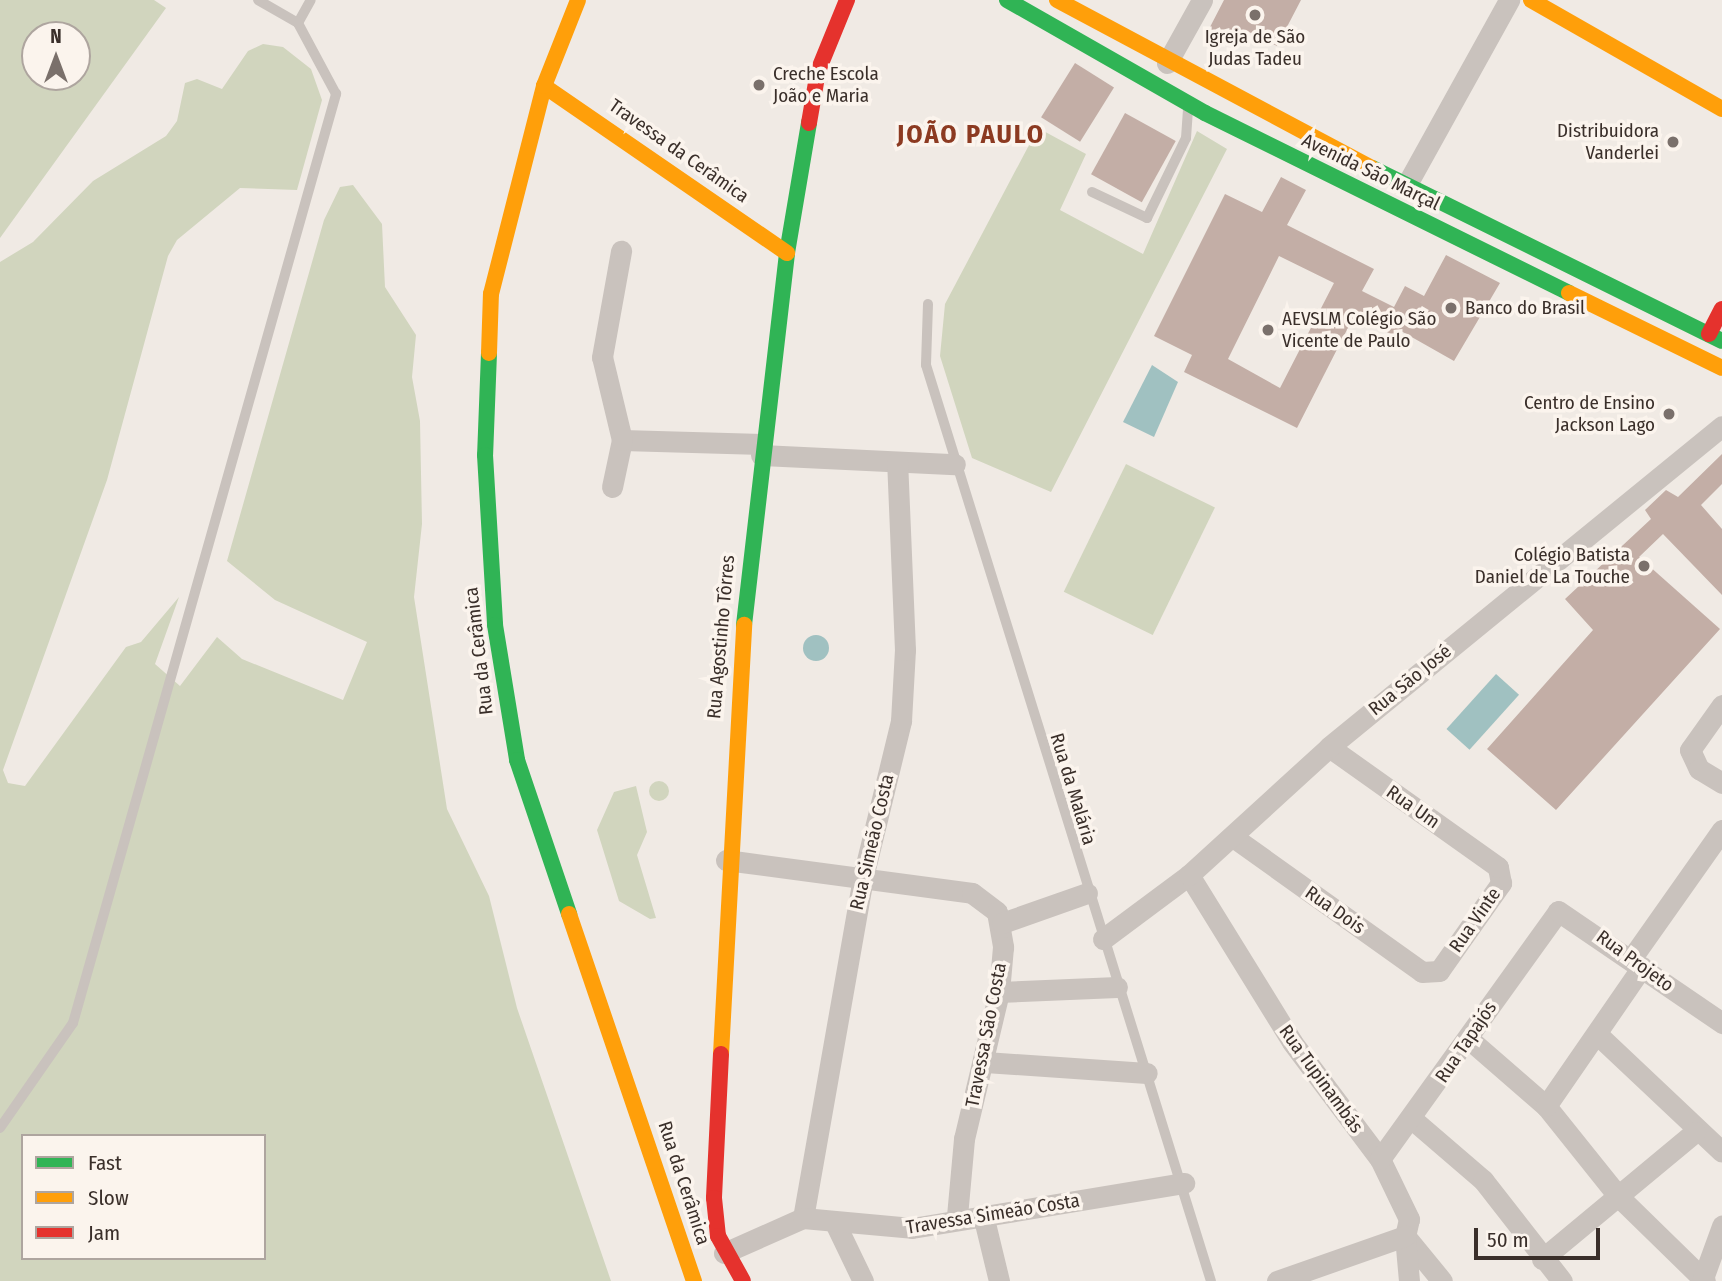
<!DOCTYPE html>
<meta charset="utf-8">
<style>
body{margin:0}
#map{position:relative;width:1722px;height:1281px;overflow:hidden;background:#f0eae4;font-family:"Fira Sans Condensed",sans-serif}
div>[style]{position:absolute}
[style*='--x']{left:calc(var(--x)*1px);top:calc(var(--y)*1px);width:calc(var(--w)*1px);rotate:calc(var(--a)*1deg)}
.green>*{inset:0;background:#d1d5be;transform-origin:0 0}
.round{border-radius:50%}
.water>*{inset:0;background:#a0c1c1;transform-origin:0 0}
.building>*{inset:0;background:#c3aea6;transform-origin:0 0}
.lane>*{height:10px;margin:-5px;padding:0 5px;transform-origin:5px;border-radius:5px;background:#c9c2bd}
.street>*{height:21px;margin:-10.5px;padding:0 10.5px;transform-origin:10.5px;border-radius:10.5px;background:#c9c2bd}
.fast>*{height:16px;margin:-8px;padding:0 8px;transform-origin:8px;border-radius:8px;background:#30b455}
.slow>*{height:16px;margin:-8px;padding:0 8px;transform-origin:8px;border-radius:8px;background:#ff9f0a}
.jam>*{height:16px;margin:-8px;padding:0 8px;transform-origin:8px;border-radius:8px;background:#e5322d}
.dots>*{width:19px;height:19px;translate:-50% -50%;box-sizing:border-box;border:4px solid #fbf4ed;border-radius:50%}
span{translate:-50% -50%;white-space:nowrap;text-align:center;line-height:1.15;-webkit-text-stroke:7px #fbf4ed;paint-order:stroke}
.poi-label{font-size:19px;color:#3a2f2a}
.left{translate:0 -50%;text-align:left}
.right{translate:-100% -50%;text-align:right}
.street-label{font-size:19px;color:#3a2f2a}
.district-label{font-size:26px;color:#8c3a21;font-weight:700;letter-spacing:2px}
.legend{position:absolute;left:21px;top:1134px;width:245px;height:126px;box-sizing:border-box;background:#fbf4ed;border:2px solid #aea59f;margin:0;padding:9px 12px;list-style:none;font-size:21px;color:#3a2f2a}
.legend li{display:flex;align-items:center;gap:14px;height:35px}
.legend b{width:35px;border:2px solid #aea59f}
.north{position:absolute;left:21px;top:21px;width:70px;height:70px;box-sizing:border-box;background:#fbf4ed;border:2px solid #aea59f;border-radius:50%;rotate:0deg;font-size:19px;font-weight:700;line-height:28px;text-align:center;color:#3a2f2a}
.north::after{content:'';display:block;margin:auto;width:24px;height:32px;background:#7a706b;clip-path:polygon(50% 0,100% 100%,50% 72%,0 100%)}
.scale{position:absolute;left:1474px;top:1228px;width:126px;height:32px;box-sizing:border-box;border:4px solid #3a2f2a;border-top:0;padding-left:9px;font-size:21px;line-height:24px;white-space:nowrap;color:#3a2f2a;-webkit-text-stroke:5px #fbf4ed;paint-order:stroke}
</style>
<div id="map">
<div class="green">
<i style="clip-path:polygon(evenodd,0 0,154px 0,166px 8px,0 238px,0 0,35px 35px,77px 35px,77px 77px,35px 77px,35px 35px)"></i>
<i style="clip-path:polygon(evenodd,263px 44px,283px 47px,311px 69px,322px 100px,297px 190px,240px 188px,177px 240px,168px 256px,107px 480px,3px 770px,8px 783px,25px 786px,126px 647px,141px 642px,179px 597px,155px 664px,180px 686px,217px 637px,242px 659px,343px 700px,367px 642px,275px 600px,227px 561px,324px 220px,340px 187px,353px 185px,382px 224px,385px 287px,416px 335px,412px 377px,420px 421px,422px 524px,414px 597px,447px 809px,489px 896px,517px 1008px,611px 1281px,0 1281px,0 262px,33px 242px,93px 181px,166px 136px,177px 121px,185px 83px,197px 79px,222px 89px,248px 51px,263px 44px,23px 1136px,264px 1136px,264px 1258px,23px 1258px,23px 1136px)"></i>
<i style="clip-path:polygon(1038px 128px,1086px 154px,1060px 210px,1143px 254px,1197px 131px,1227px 149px,1051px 492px,972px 458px,940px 356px,945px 304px)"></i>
<i style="left:1126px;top:464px;width:99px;height:142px;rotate:26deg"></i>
<i class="round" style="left:649px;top:781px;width:20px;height:20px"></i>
<i style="clip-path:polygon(636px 786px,647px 832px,637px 855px,656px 918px,650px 919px,619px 901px,597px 830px,614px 792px)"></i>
</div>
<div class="water">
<i style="clip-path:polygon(1152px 365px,1178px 382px,1154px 437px,1123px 422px)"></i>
<i class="round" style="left:803px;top:635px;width:26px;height:26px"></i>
<i style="left:1496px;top:674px;width:31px;height:74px;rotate:42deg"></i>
</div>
<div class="building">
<i style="clip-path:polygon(1224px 0,1301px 0,1277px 46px,1247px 31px,1240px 45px,1209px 29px)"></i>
<i style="left:1075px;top:63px;width:46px;height:64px;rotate:32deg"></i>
<i style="left:1125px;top:113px;width:58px;height:70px;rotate:29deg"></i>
<i style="clip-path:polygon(evenodd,1281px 177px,1306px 190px,1287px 225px,1374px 269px,1362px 291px,1394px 307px,1405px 286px,1424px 296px,1446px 255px,1500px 283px,1454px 361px,1401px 331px,1397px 337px,1354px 316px,1297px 428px,1184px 372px,1192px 355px,1154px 336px,1225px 194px,1262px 212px,1281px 177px,1279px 256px,1334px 283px,1280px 388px,1228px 359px,1279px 256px)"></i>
<i style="clip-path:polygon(1722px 454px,1722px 484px,1701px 505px,1722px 529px,1722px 595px,1663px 534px,1639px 557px,1720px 629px,1556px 810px,1487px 749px,1593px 630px,1565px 599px,1651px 519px,1645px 510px,1666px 490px,1678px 497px)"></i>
</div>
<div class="lane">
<i style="--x:298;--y:23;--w:26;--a:-61"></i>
<i style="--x:1092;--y:192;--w:61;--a:25.3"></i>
<i style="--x:1147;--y:218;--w:89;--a:-64"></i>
<i style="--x:1186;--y:138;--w:28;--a:-86"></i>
<i style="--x:928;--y:304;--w:61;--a:91.9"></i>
<i style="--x:926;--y:365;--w:959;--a:72.72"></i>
<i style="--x:0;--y:1128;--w:128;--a:-55.2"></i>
<i style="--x:73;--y:1023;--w:966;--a:-74.19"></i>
<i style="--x:336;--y:94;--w:81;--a:-118.2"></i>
<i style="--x:298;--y:23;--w:46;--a:-150.1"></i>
</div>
<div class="street">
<i style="--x:1167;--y:63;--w:72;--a:-60.9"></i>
<i style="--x:1406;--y:186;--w:213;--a:-61"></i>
<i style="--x:622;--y:440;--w:140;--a:1.6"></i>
<i style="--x:761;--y:455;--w:194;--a:2.7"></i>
<i style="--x:612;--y:487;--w:48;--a:-78"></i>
<i style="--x:622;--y:440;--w:85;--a:-103.5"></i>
<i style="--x:602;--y:357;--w:108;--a:-79.8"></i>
<i style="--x:1722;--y:705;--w:55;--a:125.4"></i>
<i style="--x:1690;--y:750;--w:21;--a:65"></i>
<i style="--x:1699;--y:769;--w:27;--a:31"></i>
<i style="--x:1233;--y:837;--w:232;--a:35.5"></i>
<i style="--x:1422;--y:972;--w:17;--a:-3"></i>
<i style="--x:1439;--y:971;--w:108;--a:-54.8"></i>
<i style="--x:1501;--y:883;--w:16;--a:-101"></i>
<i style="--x:1498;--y:867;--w:207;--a:-144.6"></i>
<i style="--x:726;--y:860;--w:248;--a:7.6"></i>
<i style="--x:972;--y:893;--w:31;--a:37"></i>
<i style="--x:997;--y:912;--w:36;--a:80"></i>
<i style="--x:1003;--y:947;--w:45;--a:95.1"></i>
<i style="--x:999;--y:992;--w:151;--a:103.4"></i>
<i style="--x:964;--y:1139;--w:77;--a:95.2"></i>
<i style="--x:1189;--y:875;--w:196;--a:58.3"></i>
<i style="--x:1292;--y:1042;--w:146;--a:53.1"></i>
<i style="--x:1380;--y:1159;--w:67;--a:64.2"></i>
<i style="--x:1409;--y:1219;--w:17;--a:103"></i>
<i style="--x:1002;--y:923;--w:90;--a:-19.4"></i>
<i style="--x:1103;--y:939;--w:107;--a:-36.7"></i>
<i style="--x:1189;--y:875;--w:190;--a:-42.4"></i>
<i style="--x:1329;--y:747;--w:507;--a:-39.24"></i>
<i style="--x:1631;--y:959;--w:158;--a:-54.8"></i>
<i style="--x:999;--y:992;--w:118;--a:-2.4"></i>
<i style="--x:1598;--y:1035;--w:170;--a:43.3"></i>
<i style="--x:1470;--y:1040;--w:101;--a:41"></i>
<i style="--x:1546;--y:1106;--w:117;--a:51.3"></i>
<i style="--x:1619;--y:1197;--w:120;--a:44.3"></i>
<i style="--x:985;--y:1062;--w:162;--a:3.9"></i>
<i style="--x:1546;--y:1106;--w:169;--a:-55.4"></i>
<i style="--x:1412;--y:1119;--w:94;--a:40.7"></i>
<i style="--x:1483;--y:1180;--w:128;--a:52"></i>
<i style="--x:1380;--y:1159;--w:305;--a:-54.3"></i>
<i style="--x:1558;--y:911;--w:199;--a:34.3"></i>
<i style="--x:803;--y:1218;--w:346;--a:-80"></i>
<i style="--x:863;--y:877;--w:161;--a:-76.3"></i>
<i style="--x:901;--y:721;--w:71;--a:-86.8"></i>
<i style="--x:905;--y:650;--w:188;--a:-92.4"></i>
<i style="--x:984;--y:1219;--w:64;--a:76.4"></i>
<i style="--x:836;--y:1225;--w:62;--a:64.3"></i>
<i style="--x:1405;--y:1236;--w:58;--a:50.6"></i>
<i style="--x:1405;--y:1236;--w:45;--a:84.9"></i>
<i style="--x:724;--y:1253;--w:86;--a:-23.9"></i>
<i style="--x:803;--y:1218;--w:109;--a:5.2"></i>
<i style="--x:912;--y:1228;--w:276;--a:-9.4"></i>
<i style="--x:1542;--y:1259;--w:199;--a:-39.7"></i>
<i style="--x:1277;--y:1281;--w:136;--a:-19.4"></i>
<i style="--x:1702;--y:1281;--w:59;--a:-70"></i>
</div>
<div class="fast">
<i style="--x:1007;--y:0;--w:228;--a:29.7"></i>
<i style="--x:1205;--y:113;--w:406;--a:26.3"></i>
<i style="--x:1372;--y:168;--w:390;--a:26.3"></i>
<i style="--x:489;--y:353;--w:102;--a:92.2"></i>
<i style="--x:485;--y:455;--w:170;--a:86.6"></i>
<i style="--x:495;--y:625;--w:137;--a:80.7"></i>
<i style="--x:517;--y:760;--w:163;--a:71.3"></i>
<i style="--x:744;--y:625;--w:374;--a:-83.4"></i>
<i style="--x:787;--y:253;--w:132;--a:-80.4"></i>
</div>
<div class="slow">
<i style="--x:1057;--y:0;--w:357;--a:28.1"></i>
<i style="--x:1531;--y:0;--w:220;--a:29.7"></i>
<i style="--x:544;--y:86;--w:295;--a:34.5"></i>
<i style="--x:1569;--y:293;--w:170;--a:26.1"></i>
<i style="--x:489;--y:353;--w:59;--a:-88.1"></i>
<i style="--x:491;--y:294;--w:215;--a:-75.7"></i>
<i style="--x:544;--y:86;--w:92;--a:-68.4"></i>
<i style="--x:569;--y:914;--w:388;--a:71.2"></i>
<i style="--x:721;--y:1054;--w:430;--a:-86.9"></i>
</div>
<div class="jam">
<i style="--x:809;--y:123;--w:53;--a:-80.2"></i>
<i style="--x:818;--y:71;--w:77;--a:-67.8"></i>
<i style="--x:1709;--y:334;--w:28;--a:-63"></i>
<i style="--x:721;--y:1054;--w:144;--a:92.8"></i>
<i style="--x:714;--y:1198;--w:38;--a:84"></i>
<i style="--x:718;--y:1236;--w:51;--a:60.9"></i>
</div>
<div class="dots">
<i style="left:1255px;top:15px;background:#7a706b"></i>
<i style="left:759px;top:85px;background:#7a706b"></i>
<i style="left:1673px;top:142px;background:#7a706b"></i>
<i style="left:1451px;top:308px;background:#7a706b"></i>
<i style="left:1268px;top:330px;background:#7a706b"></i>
<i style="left:1669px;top:414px;background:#7a706b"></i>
<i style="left:1644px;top:566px;background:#7a706b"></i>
</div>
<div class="poi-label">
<span style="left:1255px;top:48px">Igreja de São<br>Judas Tadeu</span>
<span class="left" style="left:773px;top:85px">Creche Escola<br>João e Maria</span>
<span class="right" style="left:1659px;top:142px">Distribuidora<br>Vanderlei</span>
<span class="left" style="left:1465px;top:308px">Banco do Brasil</span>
<span class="left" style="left:1282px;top:330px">AEVSLM Colégio São<br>Vicente de Paulo</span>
<span class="right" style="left:1655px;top:414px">Centro de Ensino<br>Jackson Lago</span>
<span class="right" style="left:1630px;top:566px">Colégio Batista<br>Daniel de La Touche</span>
</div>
<div class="street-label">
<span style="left:679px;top:151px;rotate:35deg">Travessa da Cerâmica</span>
<span style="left:1371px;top:172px;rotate:26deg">Avenida São Marçal</span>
<span style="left:721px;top:637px;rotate:-85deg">Rua Agostinho Tôrres</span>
<span style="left:479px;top:651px;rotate:-97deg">Rua da Cerâmica</span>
<span style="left:1410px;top:680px;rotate:-39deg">Rua São José</span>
<span style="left:1073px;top:789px;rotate:73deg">Rua da Malária</span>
<span style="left:1413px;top:807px;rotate:35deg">Rua Um</span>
<span style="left:872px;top:842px;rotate:-77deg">Rua Simeão Costa</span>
<span style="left:1335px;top:910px;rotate:35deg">Rua Dois</span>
<span style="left:1475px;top:920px;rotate:-55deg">Rua Vinte</span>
<span style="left:1635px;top:961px;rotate:36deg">Rua Projeto</span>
<span style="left:986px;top:1035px;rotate:-79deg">Travessa São Costa</span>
<span style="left:1466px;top:1042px;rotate:-56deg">Rua Tapajós</span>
<span style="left:1321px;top:1079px;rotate:54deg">Rua Tupinambás</span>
<span style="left:684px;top:1183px;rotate:72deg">Rua da Cerâmica</span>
<span style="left:993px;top:1214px;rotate:-9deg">Travessa Simeão Costa</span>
</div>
<div class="district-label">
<span style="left:971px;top:135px">JOÃO PAULO</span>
</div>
<ul class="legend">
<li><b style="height:9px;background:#30b455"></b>Fast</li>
<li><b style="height:9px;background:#ff9f0a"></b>Slow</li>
<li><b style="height:9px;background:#e5322d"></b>Jam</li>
</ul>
<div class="north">N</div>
<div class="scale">50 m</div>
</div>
